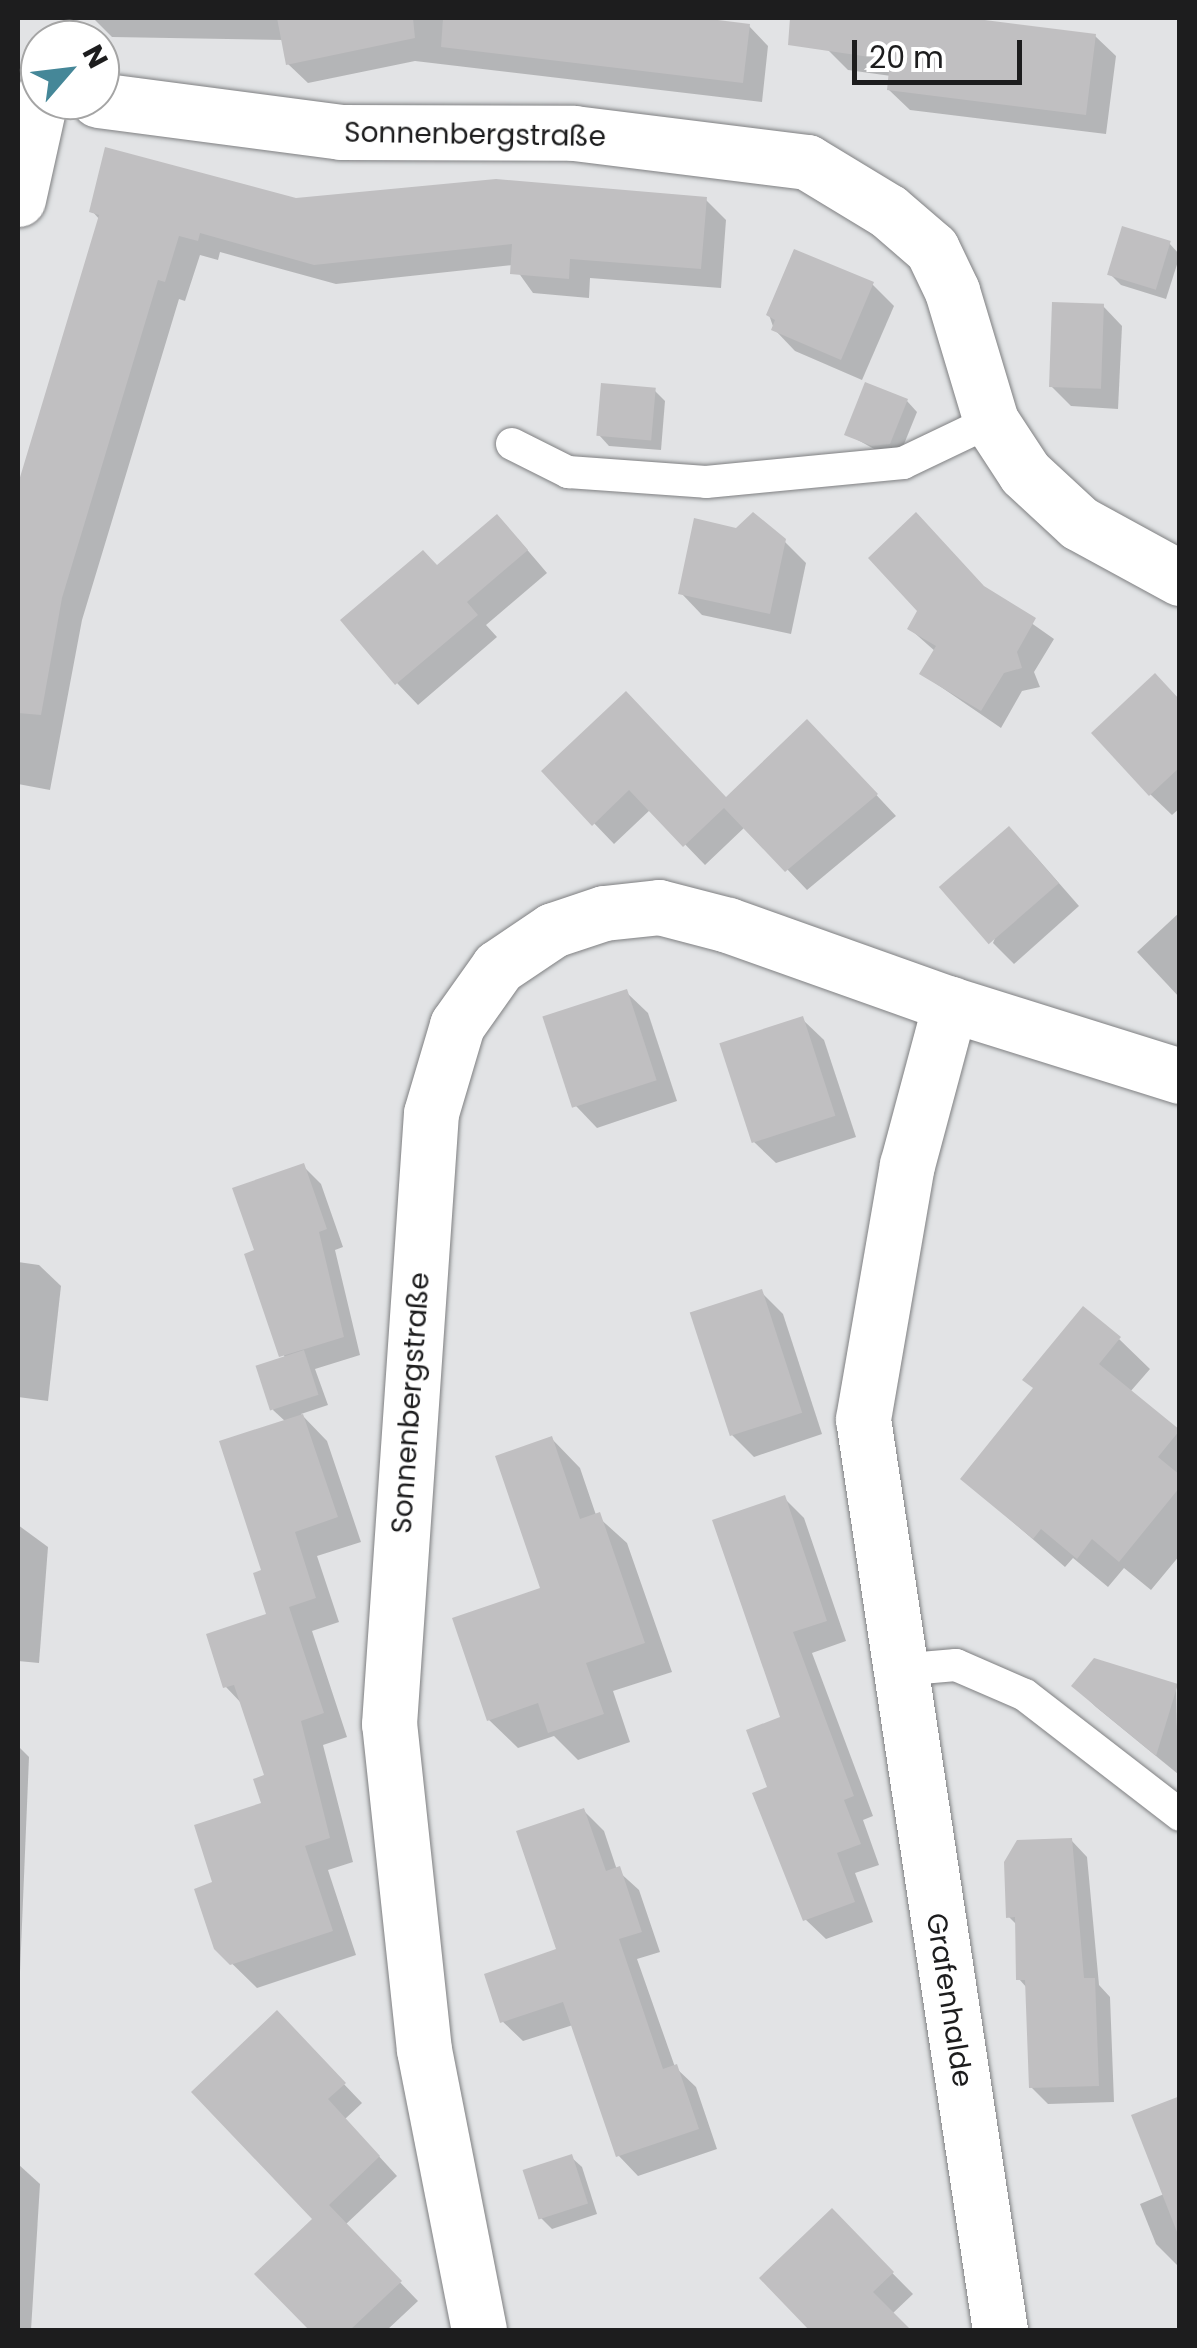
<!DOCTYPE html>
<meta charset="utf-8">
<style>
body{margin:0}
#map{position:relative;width:1197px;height:2348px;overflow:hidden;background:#e2e3e5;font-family:Poppins,sans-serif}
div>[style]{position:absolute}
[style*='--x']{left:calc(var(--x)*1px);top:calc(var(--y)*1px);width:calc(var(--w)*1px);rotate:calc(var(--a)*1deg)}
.shadow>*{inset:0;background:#0003}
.building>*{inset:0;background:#c0bfc1;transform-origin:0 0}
.roads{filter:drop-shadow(0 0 2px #7f8082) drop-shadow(0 0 2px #7f8082)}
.lane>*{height:32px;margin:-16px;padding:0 16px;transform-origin:16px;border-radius:16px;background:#fff}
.street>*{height:55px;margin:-27.5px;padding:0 27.5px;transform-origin:27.5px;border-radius:27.5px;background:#fff}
span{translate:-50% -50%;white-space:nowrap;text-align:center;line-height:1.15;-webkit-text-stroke:8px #fff;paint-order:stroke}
.street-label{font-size:28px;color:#1d1d1e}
.frame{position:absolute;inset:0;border:20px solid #1d1d1e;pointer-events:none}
.north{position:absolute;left:20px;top:20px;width:100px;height:100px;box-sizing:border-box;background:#fff;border:2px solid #a5a5a5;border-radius:50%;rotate:62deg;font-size:28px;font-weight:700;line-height:40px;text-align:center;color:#1d1d1e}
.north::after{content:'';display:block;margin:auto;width:35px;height:45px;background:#458798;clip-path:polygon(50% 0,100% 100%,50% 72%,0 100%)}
.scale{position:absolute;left:852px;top:40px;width:170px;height:45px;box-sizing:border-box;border:5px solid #1d1d1e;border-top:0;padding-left:12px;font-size:30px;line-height:35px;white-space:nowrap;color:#1d1d1e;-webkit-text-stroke:8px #fff;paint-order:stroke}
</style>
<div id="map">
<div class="shadow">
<i style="clip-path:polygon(93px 18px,685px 18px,749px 26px,768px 46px,762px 102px,415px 61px,308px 83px,288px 64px,284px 40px,112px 37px)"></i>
<i style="clip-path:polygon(832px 18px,956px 18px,1095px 36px,1116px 56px,1106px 134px,910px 110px,889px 90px,891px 76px,848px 70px,827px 49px)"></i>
<i style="clip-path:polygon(296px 200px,706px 200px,726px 220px,721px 288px,590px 278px,589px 298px,533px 293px,513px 265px,336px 284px,220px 252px,218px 260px,200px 255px,185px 301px,179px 299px,82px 620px,50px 790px,18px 784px,18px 496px,100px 220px,92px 211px)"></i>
<i style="clip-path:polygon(1169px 243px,1180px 255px,1166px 299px,1121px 285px,1111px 275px)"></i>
<i style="clip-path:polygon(872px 284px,894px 306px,862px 380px,795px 351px,774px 329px,769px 315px)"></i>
<i style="clip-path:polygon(1103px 306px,1122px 326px,1118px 409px,1071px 406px,1051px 386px)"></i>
<i style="clip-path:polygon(654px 390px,665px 401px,661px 450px,609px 446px,599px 435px)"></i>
<i style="clip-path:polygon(907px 401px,917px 412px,900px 454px,885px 455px,847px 434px)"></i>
<i style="clip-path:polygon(518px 539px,547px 573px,486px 625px,497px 637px,418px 705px,397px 683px,438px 568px)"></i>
<i style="clip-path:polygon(784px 541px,806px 563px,791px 634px,702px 615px,681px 593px)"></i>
<i style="clip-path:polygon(986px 591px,1054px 639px,1034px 672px,1040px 687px,1022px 691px,1001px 728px,922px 674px,936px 652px,910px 629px)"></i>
<i style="clip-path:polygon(1180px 701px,1180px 808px,1172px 815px,1150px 794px)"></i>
<i style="clip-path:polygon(827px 742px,896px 816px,807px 890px,746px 826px,705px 865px,651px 809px,614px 844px,544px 771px,726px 800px)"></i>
<i style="clip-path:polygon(1030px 850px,1079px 906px,1014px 964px,993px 943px)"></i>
<i style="clip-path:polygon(1180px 912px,1180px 998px,1137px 952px)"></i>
<i style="clip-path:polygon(626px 992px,648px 1013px,677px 1101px,597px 1128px,576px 1106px)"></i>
<i style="clip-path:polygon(802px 1019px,824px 1040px,856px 1137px,776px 1163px,754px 1142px)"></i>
<i style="clip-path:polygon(303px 1166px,321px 1184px,343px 1247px,335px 1250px,360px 1355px,315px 1369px,328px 1405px,301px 1414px,327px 1441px,361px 1542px,317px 1556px,339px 1622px,312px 1631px,347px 1737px,323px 1745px,353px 1862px,328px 1870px,356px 1955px,257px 1988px,216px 1948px,216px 1884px,264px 1805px,267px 1777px,243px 1705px,226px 1687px,269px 1616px,265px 1572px,286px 1422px,273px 1410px,285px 1359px,257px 1252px)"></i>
<i style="clip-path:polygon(18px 1262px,39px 1265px,61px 1286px,48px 1401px,18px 1397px)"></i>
<i style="clip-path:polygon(761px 1292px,783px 1314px,822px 1434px,754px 1457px,732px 1435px)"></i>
<i style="clip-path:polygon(1119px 1339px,1150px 1369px,1130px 1392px,1180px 1433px,1180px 1555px,1151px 1590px,1124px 1568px,1108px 1587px,1073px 1558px,1065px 1567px,963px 1479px)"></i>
<i style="clip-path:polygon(552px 1439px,580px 1468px,596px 1515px,627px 1543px,672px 1672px,613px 1691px,630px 1742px,578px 1760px,554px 1736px,518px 1748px,489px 1720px,543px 1590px)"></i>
<i style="clip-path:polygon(784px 1498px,804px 1518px,846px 1641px,812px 1653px,873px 1816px,863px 1820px,879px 1865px,855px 1873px,873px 1922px,826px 1939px,805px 1919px,770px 1788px,783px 1719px)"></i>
<i style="clip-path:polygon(18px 1525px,48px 1547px,39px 1663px,18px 1661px)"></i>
<i style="clip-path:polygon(1074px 1686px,1176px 1686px,1178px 1774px,1096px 1707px)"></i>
<i style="clip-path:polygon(18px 1746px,29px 1757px,18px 2020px)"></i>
<i style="clip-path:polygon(584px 1811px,604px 1831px,617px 1870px,639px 1890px,660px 1952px,637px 1959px,675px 2067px,696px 2087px,717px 2149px,638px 2176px,618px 2155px,573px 2025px,523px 2041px,502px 2021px,559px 1951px)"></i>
<i style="clip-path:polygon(1071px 1840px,1087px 1857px,1099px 1985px,1110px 1997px,1114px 2102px,1048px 2104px,1031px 2087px,1027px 1988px,1019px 1979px,1017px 1925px,1009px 1917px)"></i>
<i style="clip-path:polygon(277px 2014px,362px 2103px,345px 2119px,397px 2176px,345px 2225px,418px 2301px,387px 2330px,312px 2330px,258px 2274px,316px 2219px)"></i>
<i style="clip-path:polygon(1180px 2098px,1180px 2265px,1178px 2266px,1156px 2244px,1140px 2204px,1164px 2194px)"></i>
<i style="clip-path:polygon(571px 2157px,582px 2167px,597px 2214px,552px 2229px,541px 2218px)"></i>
<i style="clip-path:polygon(18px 2164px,40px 2184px,31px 2330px,18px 2330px)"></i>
<i style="clip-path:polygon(832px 2212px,913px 2294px,892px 2314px,908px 2330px,813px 2330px,762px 2279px)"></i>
</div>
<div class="building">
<i style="clip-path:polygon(277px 18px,413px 18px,415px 38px,286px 65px)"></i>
<i style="clip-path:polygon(443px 18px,702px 18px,750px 24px,743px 83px,441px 47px)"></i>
<i style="clip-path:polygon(790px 18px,969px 18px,1096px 34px,1086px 115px,887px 90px,890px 60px,788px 45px)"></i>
<i style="clip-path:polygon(105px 147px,296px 198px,496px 179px,707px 197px,701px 269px,570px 259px,569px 279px,510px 274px,512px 244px,314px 265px,200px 233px,198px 241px,179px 236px,165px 282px,158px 280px,62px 598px,41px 715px,18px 713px,18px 484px,99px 215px,89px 212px)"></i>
<i style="left:1122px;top:226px;width:51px;height:51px;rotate:17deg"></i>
<i style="clip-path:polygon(794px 249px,874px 282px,841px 360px,771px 330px,775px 320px,766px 315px)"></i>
<i style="left:1052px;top:302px;width:52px;height:85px;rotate:2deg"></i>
<i style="clip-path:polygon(865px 382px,908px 399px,890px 444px,872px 446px,844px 435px)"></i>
<i style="left:601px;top:383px;width:55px;height:53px;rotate:5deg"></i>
<i style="clip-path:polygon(753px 512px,786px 539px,770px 614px,678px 594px,694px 518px,736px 528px)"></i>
<i style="clip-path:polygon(916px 512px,984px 586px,1036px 618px,1017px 652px,1022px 668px,1004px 673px,981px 711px,919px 674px,936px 646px,907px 629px,917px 611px,868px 558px)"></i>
<i style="clip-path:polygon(497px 514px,528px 550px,467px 602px,478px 615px,395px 685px,340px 620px,423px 550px,437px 565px)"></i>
<i style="clip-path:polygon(1155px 673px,1180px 700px,1180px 767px,1149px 796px,1091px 733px)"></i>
<i style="clip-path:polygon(626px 691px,726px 797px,807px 719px,878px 794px,785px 872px,724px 808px,683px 847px,629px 790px,592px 826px,541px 771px)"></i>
<i style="left:1009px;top:826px;width:76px;height:93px;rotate:49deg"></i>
<i style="left:627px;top:989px;width:96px;height:89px;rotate:72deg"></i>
<i style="left:803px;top:1016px;width:105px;height:88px;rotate:72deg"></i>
<i style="clip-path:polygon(304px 1163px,327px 1229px,319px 1232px,344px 1337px,279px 1357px,244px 1254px,254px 1250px,232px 1188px)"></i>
<i style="left:762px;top:1289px;width:130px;height:76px;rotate:72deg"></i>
<i style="clip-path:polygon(1083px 1306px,1121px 1337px,1099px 1364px,1180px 1430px,1158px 1457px,1180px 1475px,1180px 1487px,1119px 1562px,1092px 1539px,1077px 1559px,1041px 1529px,1033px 1539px,960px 1479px,1033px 1388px,1022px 1380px)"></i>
<i style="left:304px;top:1350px;width:47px;height:51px;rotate:72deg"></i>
<i style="clip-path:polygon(303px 1414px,338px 1517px,295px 1532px,316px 1598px,289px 1607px,324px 1713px,301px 1721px,330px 1838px,305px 1846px,333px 1931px,230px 1965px,214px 1949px,194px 1889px,212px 1882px,194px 1825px,261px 1803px,253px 1779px,264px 1775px,234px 1685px,223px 1688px,206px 1634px,266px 1614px,253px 1573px,261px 1570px,219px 1441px)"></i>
<i style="clip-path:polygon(552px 1436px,580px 1519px,600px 1512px,645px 1643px,586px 1663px,604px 1714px,548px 1733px,538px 1703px,487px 1721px,452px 1618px,540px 1588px,495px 1456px)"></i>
<i style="clip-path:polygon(785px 1495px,827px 1621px,793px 1632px,854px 1796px,844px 1800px,861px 1844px,837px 1853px,855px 1902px,803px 1921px,752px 1793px,767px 1787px,746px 1730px,780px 1717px,712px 1520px)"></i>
<i style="clip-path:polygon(1094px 1658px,1178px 1684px,1156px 1756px,1071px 1686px)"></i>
<i style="clip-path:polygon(584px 1808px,606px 1871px,620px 1866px,642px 1932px,619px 1939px,663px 2069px,677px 2064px,699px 2129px,616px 2157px,563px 2002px,500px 2023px,484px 1974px,556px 1949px,516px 1831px)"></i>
<i style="clip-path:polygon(1072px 1838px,1084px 1978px,1095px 1978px,1099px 2086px,1029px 2088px,1025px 1980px,1016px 1980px,1015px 1917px,1006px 1918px,1004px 1862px,1017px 1840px)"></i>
<i style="clip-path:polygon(277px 2010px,346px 2083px,328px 2099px,380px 2156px,329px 2205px,402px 2281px,350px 2330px,309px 2330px,254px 2274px,312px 2219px,191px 2092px)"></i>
<i style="clip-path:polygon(1180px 2096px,1180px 2232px,1177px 2232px,1131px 2115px)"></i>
<i style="left:572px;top:2154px;width:52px;height:52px;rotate:72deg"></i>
<i style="clip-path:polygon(832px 2208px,894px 2272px,873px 2292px,911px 2330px,809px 2330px,759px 2278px)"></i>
</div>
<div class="roads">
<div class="lane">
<i style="--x:512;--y:444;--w:63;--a:26.6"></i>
<i style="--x:568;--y:472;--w:138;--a:4.1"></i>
<i style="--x:706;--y:482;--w:198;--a:-5.5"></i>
<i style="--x:903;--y:463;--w:98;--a:-25.5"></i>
<i style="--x:898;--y:1670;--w:58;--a:-4.9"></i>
<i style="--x:956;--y:1665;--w:75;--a:23.5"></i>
<i style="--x:1025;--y:1695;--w:196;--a:37.7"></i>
</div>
<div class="street">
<i style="--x:98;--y:100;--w:244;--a:7.5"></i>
<i style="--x:340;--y:132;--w:234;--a:0.2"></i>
<i style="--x:574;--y:133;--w:235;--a:7.1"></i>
<i style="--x:807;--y:162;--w:95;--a:31.2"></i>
<i style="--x:888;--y:211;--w:58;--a:40.8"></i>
<i style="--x:932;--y:249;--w:47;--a:64.5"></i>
<i style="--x:952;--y:291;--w:136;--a:73.3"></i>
<i style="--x:991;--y:421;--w:62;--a:56.8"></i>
<i style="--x:1025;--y:473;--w:74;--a:42.8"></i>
<i style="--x:1079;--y:523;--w:115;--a:28.6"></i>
<i style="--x:18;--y:199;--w:101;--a:-77.5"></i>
<i style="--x:479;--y:2330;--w:285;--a:-101.1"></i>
<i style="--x:424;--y:2050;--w:328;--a:-96.1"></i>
<i style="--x:389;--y:1724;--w:612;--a:-86.07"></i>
<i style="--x:431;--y:1113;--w:92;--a:-73.5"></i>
<i style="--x:457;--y:1025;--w:71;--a:-54.7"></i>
<i style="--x:498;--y:967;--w:66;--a:-33.9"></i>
<i style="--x:553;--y:930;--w:54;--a:-18.4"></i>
<i style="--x:604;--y:913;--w:55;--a:-6.2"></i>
<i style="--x:659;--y:907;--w:71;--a:14.6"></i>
<i style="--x:728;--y:925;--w:236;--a:19.6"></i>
<i style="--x:1000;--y:2330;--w:921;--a:-98.55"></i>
<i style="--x:863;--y:1419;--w:258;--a:-80.2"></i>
<i style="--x:907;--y:1165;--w:167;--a:-75"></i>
<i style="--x:950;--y:1004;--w:241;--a:17.4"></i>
</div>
</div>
<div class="street-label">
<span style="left:475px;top:135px;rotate:1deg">Sonnenbergstraße</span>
<span style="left:411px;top:1403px;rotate:-86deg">Sonnenbergstraße</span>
<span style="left:949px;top:2000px;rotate:81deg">Grafenhalde</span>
</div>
<div class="frame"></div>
<div class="north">N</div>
<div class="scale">20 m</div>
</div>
